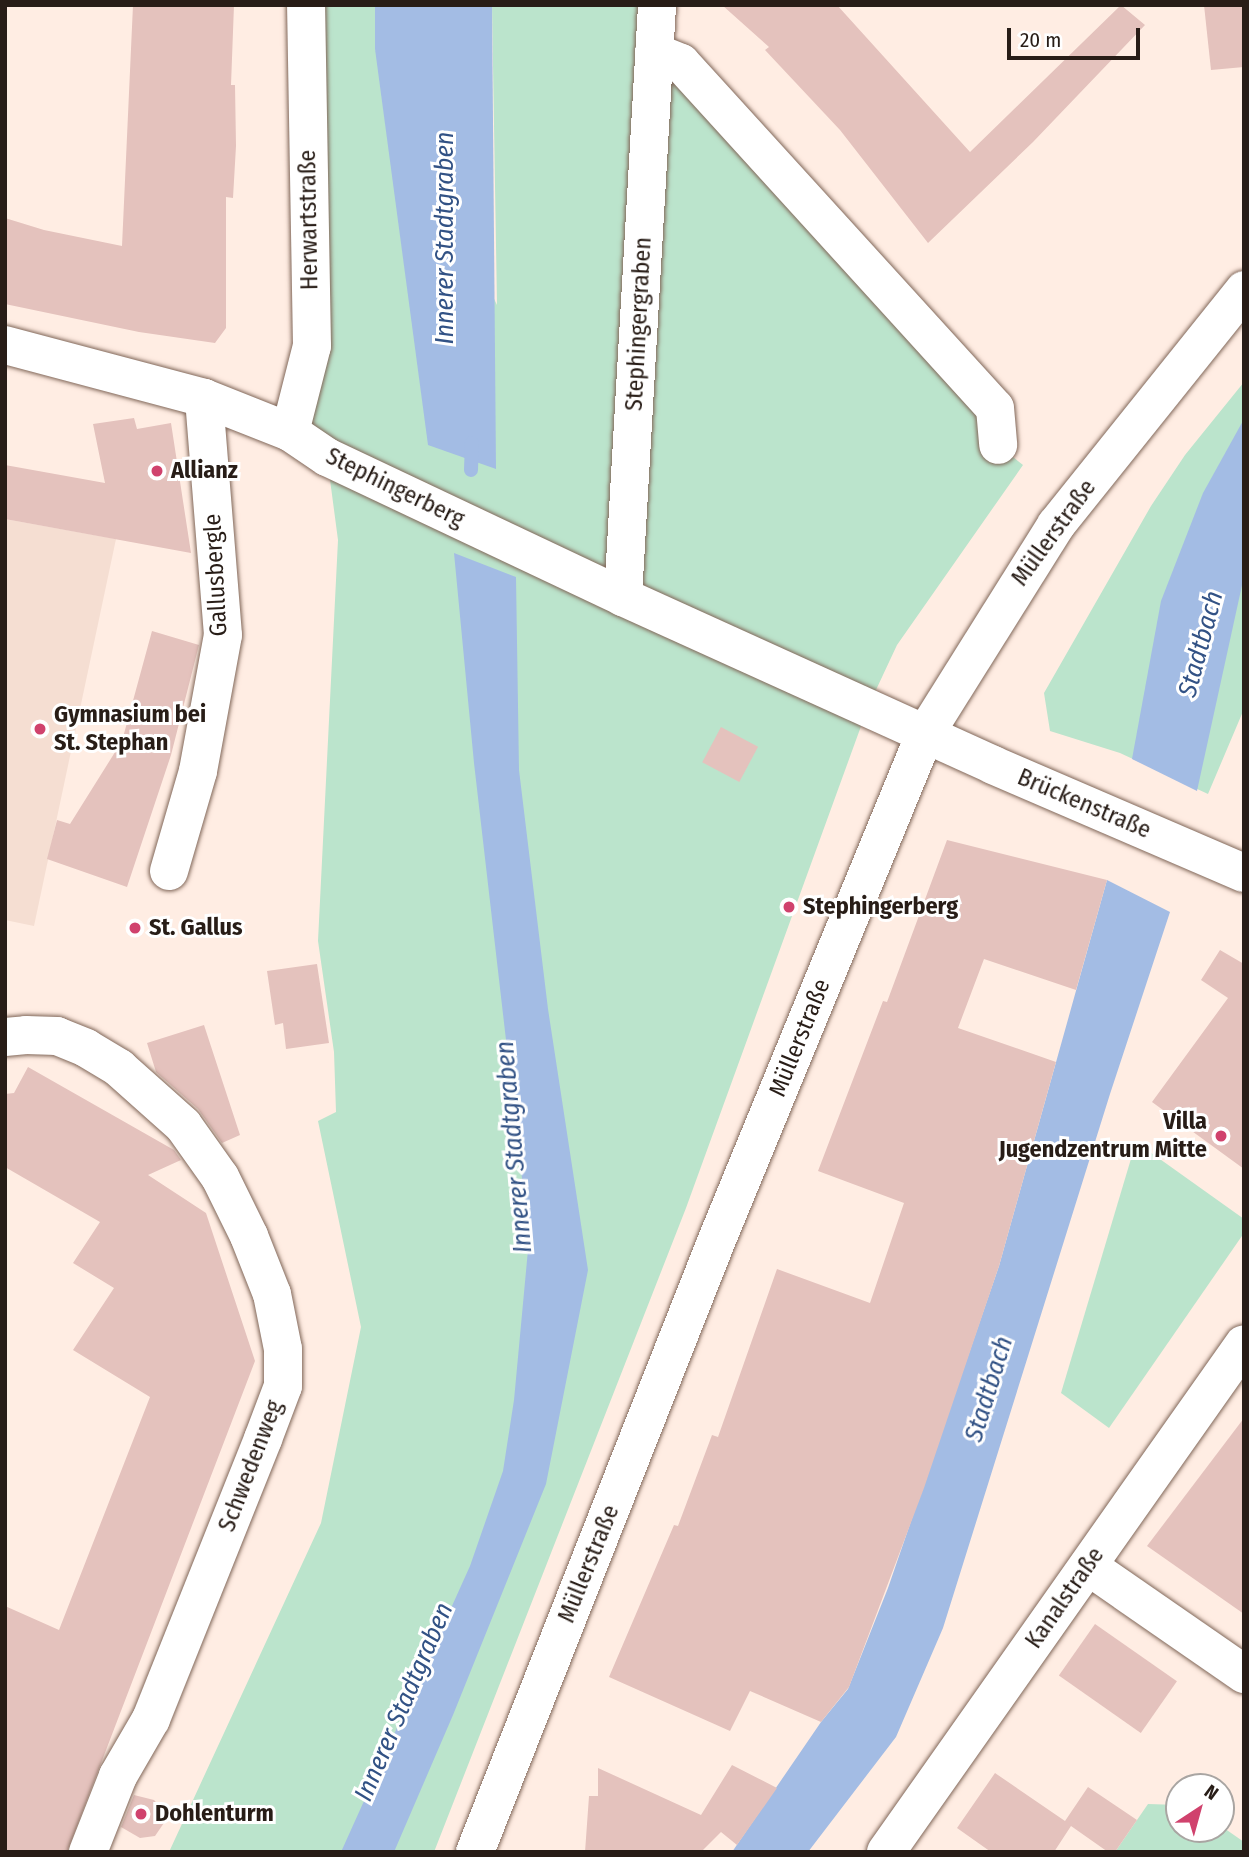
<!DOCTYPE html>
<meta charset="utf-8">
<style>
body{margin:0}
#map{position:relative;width:1249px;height:1857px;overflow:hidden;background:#ffede3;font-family:"Fira Sans Condensed",sans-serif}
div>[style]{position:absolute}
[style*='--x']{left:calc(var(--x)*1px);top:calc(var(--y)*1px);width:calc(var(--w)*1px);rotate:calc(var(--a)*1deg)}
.education>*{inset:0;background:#f5ded2}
.green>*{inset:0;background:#bbe4cc}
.water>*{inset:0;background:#a3bce4}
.stream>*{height:14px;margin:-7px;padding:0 7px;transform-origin:7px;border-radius:7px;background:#a3bce4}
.building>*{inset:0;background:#e4c2bd;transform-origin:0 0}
.roads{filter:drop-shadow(0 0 2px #816759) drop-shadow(0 0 2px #816759)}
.street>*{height:38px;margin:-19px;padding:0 19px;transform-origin:19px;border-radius:19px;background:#fff}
.secondary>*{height:38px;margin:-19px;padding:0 19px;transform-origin:19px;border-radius:19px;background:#fff}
.dots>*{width:19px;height:19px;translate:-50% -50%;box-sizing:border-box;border:4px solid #fff;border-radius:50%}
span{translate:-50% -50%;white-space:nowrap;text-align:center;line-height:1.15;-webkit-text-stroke:6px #fff;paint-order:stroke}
.street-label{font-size:24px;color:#281d17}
.poi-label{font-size:24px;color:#281d17;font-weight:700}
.left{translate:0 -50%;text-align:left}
.right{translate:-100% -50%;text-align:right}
.water-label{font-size:26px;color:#325285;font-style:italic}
.frame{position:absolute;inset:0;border:7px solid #281d17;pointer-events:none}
.north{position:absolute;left:1165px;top:1773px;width:70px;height:70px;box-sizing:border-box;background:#fff;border:2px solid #a9a5a2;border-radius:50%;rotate:36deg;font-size:19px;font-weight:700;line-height:28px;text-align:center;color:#281d17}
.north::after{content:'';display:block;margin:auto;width:24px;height:32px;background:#d0426d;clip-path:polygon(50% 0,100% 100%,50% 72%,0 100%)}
.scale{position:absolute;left:1007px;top:28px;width:133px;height:32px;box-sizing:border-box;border:4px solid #281d17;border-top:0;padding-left:9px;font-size:21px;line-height:24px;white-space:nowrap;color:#281d17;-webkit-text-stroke:5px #fff;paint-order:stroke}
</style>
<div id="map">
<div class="education">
<i style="clip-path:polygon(5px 519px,116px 539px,34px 926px,5px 920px)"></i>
</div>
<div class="green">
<i style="clip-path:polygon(306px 5px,375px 5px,375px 49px,497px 305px,492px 5px,657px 5px,655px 52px,995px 408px,998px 445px,1023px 465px,897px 645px,868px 707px,686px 1208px,434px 1852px,169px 1852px,321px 1523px,361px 1327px,318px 1121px,336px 1112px,334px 1052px,318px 941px,338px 540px,327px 457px,290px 432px)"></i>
<i style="clip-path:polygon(1244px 382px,1244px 709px,1208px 794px,1120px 753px,1050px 731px,1044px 693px,1151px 506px,1185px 455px)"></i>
<i style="clip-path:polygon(1136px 1142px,1244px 1219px,1244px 1233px,1109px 1428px,1061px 1393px)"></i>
<i style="clip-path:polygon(1148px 1804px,1179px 1805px,1179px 1829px,1221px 1829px,1221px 1826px,1244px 1842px,1244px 1852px,1115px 1852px)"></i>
</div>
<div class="water">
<i style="clip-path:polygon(375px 5px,492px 5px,496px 469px,428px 445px,375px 49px)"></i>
<i style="clip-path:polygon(1244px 419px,1244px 576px,1197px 791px,1132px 759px,1161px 601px,1203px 493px)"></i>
<i style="clip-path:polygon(454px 553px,516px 577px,519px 770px,548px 1009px,588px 1270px,546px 1484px,453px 1715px,394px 1852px,341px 1852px,470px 1566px,503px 1471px,514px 1400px,529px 1239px,474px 763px)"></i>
<i style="clip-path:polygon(1107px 880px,1170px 912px,1110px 1094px,943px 1628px,896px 1737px,808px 1852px,732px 1852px,821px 1722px,848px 1689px,888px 1588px,999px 1266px)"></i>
</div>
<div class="stream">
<i style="--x:471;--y:470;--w:27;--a:-88"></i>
</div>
<div class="building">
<i style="clip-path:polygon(133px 5px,234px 5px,231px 85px,235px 85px,236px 146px,233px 198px,226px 197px,226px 328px,215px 343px,139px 332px,5px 304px,5px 218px,44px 230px,122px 246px)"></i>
<i style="clip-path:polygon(722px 5px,837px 5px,970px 152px,1121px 5px,1145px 25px,1033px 142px,928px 243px,840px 130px,765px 50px,769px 47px)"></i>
<i style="clip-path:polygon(1204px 5px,1244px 5px,1244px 67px,1211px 70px)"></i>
<i style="clip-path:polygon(134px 418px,137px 429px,171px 423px,191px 553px,5px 519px,5px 465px,105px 483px,93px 424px)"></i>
<i style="clip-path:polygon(152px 631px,199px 645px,171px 755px,127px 887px,47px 859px,57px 820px,70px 824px,122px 741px)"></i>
<i style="left:721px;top:727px;width:42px;height:40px;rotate:28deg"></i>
<i style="clip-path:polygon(947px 840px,1107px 880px,1076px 990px,984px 959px,958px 1028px,1056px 1062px,999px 1266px,924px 1488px,849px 1687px,821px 1722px,750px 1691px,730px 1731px,609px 1677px,674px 1525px,678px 1526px,712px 1435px,718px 1437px,777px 1269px,870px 1303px,904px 1203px,818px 1171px,883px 1001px,887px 1002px)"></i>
<i style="clip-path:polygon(1220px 950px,1244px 964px,1244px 1169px,1152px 1102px,1228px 998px,1201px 980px)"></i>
<i style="clip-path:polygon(317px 964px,329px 1043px,286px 1049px,283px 1023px,275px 1025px,267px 971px)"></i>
<i style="clip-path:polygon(204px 1025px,240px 1135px,222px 1143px,198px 1109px,156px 1072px,147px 1043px)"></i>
<i style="clip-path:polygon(28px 1067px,174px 1150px,181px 1160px,148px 1175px,206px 1213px,255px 1361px,67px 1852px,5px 1852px,5px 1606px,59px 1630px,150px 1397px,73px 1350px,114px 1288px,73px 1263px,100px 1222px,5px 1167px,5px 1094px,14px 1093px)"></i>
<i style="clip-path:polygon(1244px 1418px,1244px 1614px,1147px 1546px)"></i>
<i style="left:1095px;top:1624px;width:100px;height:63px;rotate:35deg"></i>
<i style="clip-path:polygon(732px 1765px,777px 1788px,737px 1845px,721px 1832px,701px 1852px,585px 1852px,589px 1796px,598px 1796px,598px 1768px,701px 1815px)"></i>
<i style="clip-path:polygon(995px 1773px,1065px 1821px,1088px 1787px,1137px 1820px,1115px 1852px,1108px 1852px,1071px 1826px,1054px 1852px,991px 1852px,957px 1828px)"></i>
<i style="clip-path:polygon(134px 1795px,154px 1800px,164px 1811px,166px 1820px,155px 1836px,140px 1838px,121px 1827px)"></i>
</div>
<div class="roads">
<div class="street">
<i style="--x:654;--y:52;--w:29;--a:22"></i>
<i style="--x:681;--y:63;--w:466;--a:47.7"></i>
<i style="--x:995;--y:408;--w:37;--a:85"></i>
<i style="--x:5;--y:345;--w:206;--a:14.9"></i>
<i style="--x:204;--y:398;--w:92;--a:21.6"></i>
<i style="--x:290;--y:432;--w:45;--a:34"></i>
<i style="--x:327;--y:457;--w:327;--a:25.3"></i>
<i style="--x:623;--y:597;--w:406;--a:24.4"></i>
<i style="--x:993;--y:765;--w:273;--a:23.3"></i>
<i style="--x:290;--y:432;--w:89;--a:-75.7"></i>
<i style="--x:312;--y:346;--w:341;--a:-91"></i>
<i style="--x:623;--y:597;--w:593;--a:-86.71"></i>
<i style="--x:169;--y:871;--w:104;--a:-73.8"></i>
<i style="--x:198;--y:771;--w:138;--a:-79.6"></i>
<i style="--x:223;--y:635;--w:238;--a:-94.6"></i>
<i style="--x:5;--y:1037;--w:21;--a:-5"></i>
<i style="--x:26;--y:1035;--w:31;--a:2"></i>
<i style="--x:57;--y:1036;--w:31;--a:22"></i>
<i style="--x:86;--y:1048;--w:39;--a:31"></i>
<i style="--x:119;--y:1068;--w:86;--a:41.7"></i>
<i style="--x:183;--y:1125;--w:64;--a:54.6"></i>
<i style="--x:220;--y:1177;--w:66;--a:63.8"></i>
<i style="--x:249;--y:1236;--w:62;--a:68.4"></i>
<i style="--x:272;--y:1294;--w:56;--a:78.7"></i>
<i style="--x:283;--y:1349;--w:37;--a:90"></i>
<i style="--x:283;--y:1386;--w:57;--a:110.7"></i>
<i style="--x:263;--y:1439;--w:302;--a:111.8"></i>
<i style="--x:151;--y:1719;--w:66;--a:120.1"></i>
<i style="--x:118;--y:1776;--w:82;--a:111.5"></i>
<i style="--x:1088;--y:1566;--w:190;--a:34.7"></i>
<i style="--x:886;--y:1852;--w:621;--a:-54.83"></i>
</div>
<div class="secondary">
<i style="--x:475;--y:1852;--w:656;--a:-68.44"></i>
<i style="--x:716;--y:1242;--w:549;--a:-67.64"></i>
<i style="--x:925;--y:734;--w:247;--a:-57.9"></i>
<i style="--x:1056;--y:525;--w:301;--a:-51.3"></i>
</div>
</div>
<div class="dots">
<i style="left:157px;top:471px;background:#d0426d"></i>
<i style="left:40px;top:729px;background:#d0426d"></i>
<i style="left:789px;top:907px;background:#d0426d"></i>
<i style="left:135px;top:928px;background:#d0426d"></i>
<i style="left:1221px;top:1136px;background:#d0426d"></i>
<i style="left:141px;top:1814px;background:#d0426d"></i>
</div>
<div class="street-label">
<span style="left:309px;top:220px;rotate:-91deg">Herwartstraße</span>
<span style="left:639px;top:324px;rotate:-87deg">Stephingergraben</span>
<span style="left:395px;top:488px;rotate:26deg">Stephingerberg</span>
<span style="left:1054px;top:533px;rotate:-54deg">Müllerstraße</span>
<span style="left:216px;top:575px;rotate:-93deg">Gallusbergle</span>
<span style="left:1084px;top:804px;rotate:23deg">Brückenstraße</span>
<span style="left:800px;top:1038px;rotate:-68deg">Müllerstraße</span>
<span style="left:251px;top:1466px;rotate:-69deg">Schwedenweg</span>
<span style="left:589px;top:1564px;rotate:-68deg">Müllerstraße</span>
<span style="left:1065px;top:1598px;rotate:-55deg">Kanalstraße</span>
</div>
<div class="poi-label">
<span class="left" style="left:171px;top:471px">Allianz</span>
<span class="left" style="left:54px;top:729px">Gymnasium bei<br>St. Stephan</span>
<span class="left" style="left:803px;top:907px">Stephingerberg</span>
<span class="left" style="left:149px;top:928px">St. Gallus</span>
<span class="right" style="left:1207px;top:1136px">Villa<br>Jugendzentrum Mitte</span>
<span class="left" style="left:155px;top:1814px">Dohlenturm</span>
</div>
<div class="water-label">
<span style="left:445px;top:238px;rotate:-90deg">Innerer Stadtgraben</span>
<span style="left:1201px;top:644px;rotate:-75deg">Stadtbach</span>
<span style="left:514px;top:1147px;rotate:-95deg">Innerer Stadtgraben</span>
<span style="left:989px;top:1389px;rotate:-73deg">Stadtbach</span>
<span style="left:404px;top:1702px;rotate:-67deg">Innerer Stadtgraben</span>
</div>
<div class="frame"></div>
<div class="north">N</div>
<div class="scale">20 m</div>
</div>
